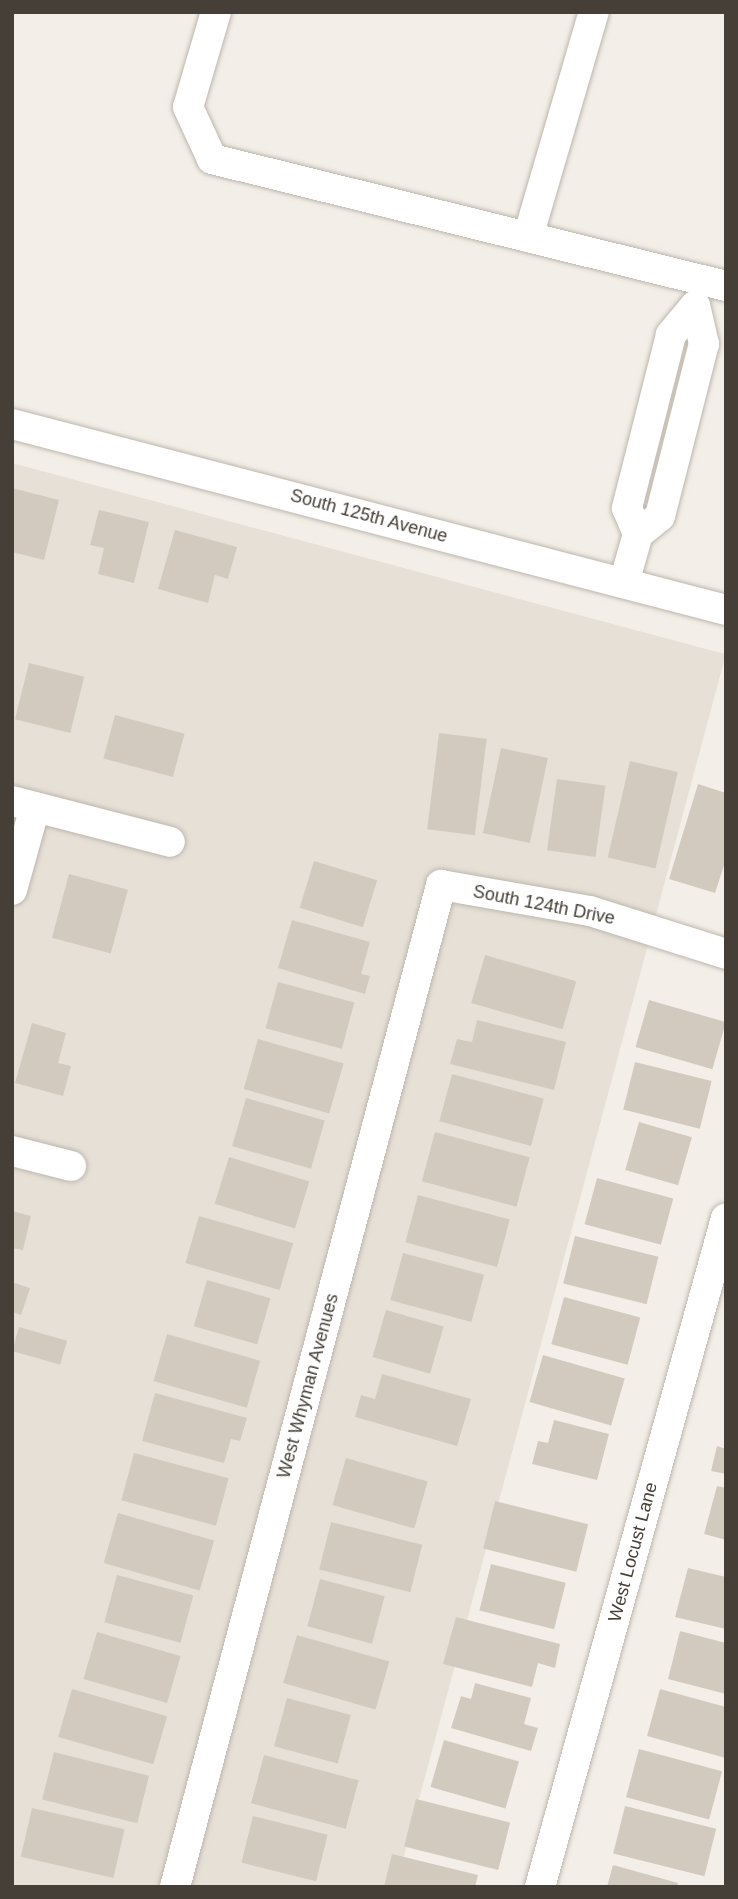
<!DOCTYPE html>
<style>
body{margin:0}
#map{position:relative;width:738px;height:1899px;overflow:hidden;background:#f3efe8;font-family:Helvetica,sans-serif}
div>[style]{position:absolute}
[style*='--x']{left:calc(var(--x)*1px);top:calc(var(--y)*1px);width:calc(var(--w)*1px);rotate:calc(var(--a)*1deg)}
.residential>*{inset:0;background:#e6e0d7;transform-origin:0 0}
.building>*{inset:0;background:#d3cabf;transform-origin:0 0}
.roads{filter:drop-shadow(0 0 2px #bdb6ac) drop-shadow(0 0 2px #bdb6ac)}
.minor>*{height:30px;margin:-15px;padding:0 15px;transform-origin:15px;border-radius:15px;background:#fff}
span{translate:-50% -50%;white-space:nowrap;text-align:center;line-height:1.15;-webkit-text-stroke:6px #fff;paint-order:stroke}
.street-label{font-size:18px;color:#453f37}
.frame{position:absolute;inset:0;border:14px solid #453f37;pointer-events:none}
</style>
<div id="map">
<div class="residential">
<i style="left:12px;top:463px;width:739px;height:1424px;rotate:15deg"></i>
</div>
<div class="building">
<i style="clip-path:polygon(12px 488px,59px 500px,44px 560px,12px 552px)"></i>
<i style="clip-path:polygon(99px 510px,149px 522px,134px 583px,98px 574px,104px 548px,90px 545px)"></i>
<i style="clip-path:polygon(175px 530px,237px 547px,228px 579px,215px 575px,208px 603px,158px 589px)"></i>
<i style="left:29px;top:663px;width:57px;height:58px;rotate:14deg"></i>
<i style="left:115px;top:715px;width:72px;height:45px;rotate:15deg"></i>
<i style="left:439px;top:733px;width:48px;height:97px;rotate:7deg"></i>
<i style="left:501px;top:748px;width:48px;height:87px;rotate:12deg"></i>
<i style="left:630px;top:761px;width:49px;height:99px;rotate:13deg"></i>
<i style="left:557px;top:779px;width:49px;height:72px;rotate:8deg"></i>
<i style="clip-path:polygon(698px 784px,726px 793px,726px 859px,715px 893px,669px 879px)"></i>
<i style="left:314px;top:861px;width:66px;height:49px;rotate:17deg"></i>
<i style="left:69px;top:874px;width:61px;height:66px;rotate:15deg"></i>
<i style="clip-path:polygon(292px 920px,370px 942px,361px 974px,370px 976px,365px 994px,278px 968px)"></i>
<i style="left:485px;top:955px;width:95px;height:50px;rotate:16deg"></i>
<i style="left:278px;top:982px;width:79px;height:48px;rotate:15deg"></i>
<i style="left:649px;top:1000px;width:80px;height:49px;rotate:16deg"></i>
<i style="clip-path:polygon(477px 1020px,566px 1042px,554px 1090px,450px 1064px,457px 1039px,472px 1042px)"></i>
<i style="clip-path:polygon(32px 1023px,66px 1033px,58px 1063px,71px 1066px,63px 1096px,15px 1083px)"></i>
<i style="left:258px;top:1039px;width:89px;height:52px;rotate:16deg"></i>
<i style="left:635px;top:1062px;width:79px;height:49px;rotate:14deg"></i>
<i style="left:452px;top:1074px;width:95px;height:49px;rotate:15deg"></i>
<i style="left:246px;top:1098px;width:82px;height:50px;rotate:16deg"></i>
<i style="left:639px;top:1122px;width:55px;height:50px;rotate:16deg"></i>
<i style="left:435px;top:1132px;width:98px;height:51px;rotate:15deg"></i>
<i style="left:229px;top:1157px;width:84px;height:49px;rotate:17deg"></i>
<i style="left:597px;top:1178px;width:79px;height:48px;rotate:15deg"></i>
<i style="left:418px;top:1195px;width:95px;height:49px;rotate:15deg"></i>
<i style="clip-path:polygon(12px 1211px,31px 1216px,23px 1250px,12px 1248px)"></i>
<i style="left:199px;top:1216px;width:98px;height:49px;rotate:16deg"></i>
<i style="left:575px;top:1236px;width:86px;height:49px;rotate:14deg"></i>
<i style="left:403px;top:1253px;width:84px;height:49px;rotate:15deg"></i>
<i style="left:207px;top:1280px;width:66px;height:48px;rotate:16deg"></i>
<i style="clip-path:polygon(12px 1282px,30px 1288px,21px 1315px,12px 1312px)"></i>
<i style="left:564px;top:1297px;width:79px;height:49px;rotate:15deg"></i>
<i style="left:386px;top:1310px;width:60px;height:49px;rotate:16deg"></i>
<i style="left:19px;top:1327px;width:50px;height:25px;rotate:16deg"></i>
<i style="left:167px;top:1334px;width:97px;height:49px;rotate:16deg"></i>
<i style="left:543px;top:1355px;width:85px;height:49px;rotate:16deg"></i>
<i style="clip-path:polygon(382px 1374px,471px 1399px,457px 1446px,355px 1417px,361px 1395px,375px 1399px)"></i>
<i style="clip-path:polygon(155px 1393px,247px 1418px,240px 1441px,231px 1439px,224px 1463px,142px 1441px)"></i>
<i style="clip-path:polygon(554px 1420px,609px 1434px,597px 1480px,532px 1464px,538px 1441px,548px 1443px)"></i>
<i style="clip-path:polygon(717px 1446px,726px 1449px,726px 1474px,711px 1471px)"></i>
<i style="left:134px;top:1453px;width:98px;height:49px;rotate:15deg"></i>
<i style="left:346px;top:1458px;width:85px;height:49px;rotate:16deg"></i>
<i style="clip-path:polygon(717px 1486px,726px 1488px,726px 1540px,704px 1534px)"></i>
<i style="left:495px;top:1501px;width:96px;height:49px;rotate:14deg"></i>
<i style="left:118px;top:1513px;width:100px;height:52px;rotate:16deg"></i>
<i style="left:331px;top:1522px;width:94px;height:49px;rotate:14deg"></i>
<i style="left:491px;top:1564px;width:77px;height:48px;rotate:14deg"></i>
<i style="clip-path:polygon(688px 1568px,726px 1577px,726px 1629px,675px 1617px)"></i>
<i style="left:117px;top:1575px;width:79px;height:49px;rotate:15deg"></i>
<i style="left:320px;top:1579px;width:67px;height:49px;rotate:15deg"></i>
<i style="clip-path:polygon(456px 1617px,560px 1644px,555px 1668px,538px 1663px,532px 1687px,443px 1664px)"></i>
<i style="clip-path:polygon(680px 1631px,726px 1643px,726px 1694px,668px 1679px)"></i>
<i style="left:97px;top:1632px;width:87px;height:49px;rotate:16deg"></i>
<i style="left:297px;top:1635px;width:96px;height:50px;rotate:16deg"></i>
<i style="clip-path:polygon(475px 1683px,531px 1698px,524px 1724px,538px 1728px,531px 1751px,451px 1728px,461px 1696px,471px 1699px)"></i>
<i style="left:72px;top:1689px;width:99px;height:50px;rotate:16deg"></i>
<i style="clip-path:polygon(660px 1689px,726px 1707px,726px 1758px,647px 1736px)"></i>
<i style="left:287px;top:1698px;width:66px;height:50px;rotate:15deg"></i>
<i style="left:444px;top:1740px;width:78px;height:49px;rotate:16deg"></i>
<i style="left:639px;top:1749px;width:86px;height:50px;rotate:15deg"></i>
<i style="left:54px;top:1752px;width:98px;height:49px;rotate:14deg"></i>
<i style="left:264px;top:1755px;width:98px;height:50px;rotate:15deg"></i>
<i style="left:416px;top:1799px;width:97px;height:49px;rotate:14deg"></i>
<i style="left:625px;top:1806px;width:94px;height:49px;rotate:14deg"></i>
<i style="left:32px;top:1808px;width:95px;height:50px;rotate:13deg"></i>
<i style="left:253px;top:1816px;width:77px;height:48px;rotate:14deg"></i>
<i style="clip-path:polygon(392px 1854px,478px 1875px,475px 1887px,384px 1887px)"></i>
<i style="clip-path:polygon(613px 1865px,678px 1883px,677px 1887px,607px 1887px)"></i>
</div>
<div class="roads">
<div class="minor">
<i style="--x:216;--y:12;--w:99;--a:106.4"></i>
<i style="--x:188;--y:107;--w:57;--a:65.2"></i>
<i style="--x:212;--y:159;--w:529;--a:13.88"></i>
<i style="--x:528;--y:237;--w:234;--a:-73.7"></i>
<i style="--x:12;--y:424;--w:738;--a:14.6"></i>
<i style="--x:624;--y:583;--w:51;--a:-74.1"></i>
<i style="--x:638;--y:534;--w:28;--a:-39"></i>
<i style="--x:660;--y:516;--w:178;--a:-75.7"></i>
<i style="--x:704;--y:344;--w:39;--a:-103"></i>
<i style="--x:695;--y:306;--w:38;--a:130"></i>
<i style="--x:671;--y:335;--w:179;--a:104.3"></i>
<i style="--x:627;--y:508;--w:28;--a:67"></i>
<i style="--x:12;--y:801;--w:163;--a:14.5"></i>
<i style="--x:12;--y:890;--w:86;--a:-74.5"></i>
<i style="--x:12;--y:1151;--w:61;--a:14.3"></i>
<i style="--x:175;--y:1887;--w:1037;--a:-75.13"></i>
<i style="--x:441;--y:885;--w:151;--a:9.9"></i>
<i style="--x:590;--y:911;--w:143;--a:17.5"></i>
<i style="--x:540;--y:1887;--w:694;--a:-74.46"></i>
</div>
</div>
<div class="street-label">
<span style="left:369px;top:516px;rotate:15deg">South 125th Avenue</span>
<span style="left:544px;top:905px;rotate:11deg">South 124th Drive</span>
<span style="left:308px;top:1386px;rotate:-75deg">West Whyman Avenues</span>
<span style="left:633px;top:1552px;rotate:-75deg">West Locust Lane</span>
</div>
<div class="frame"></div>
</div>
